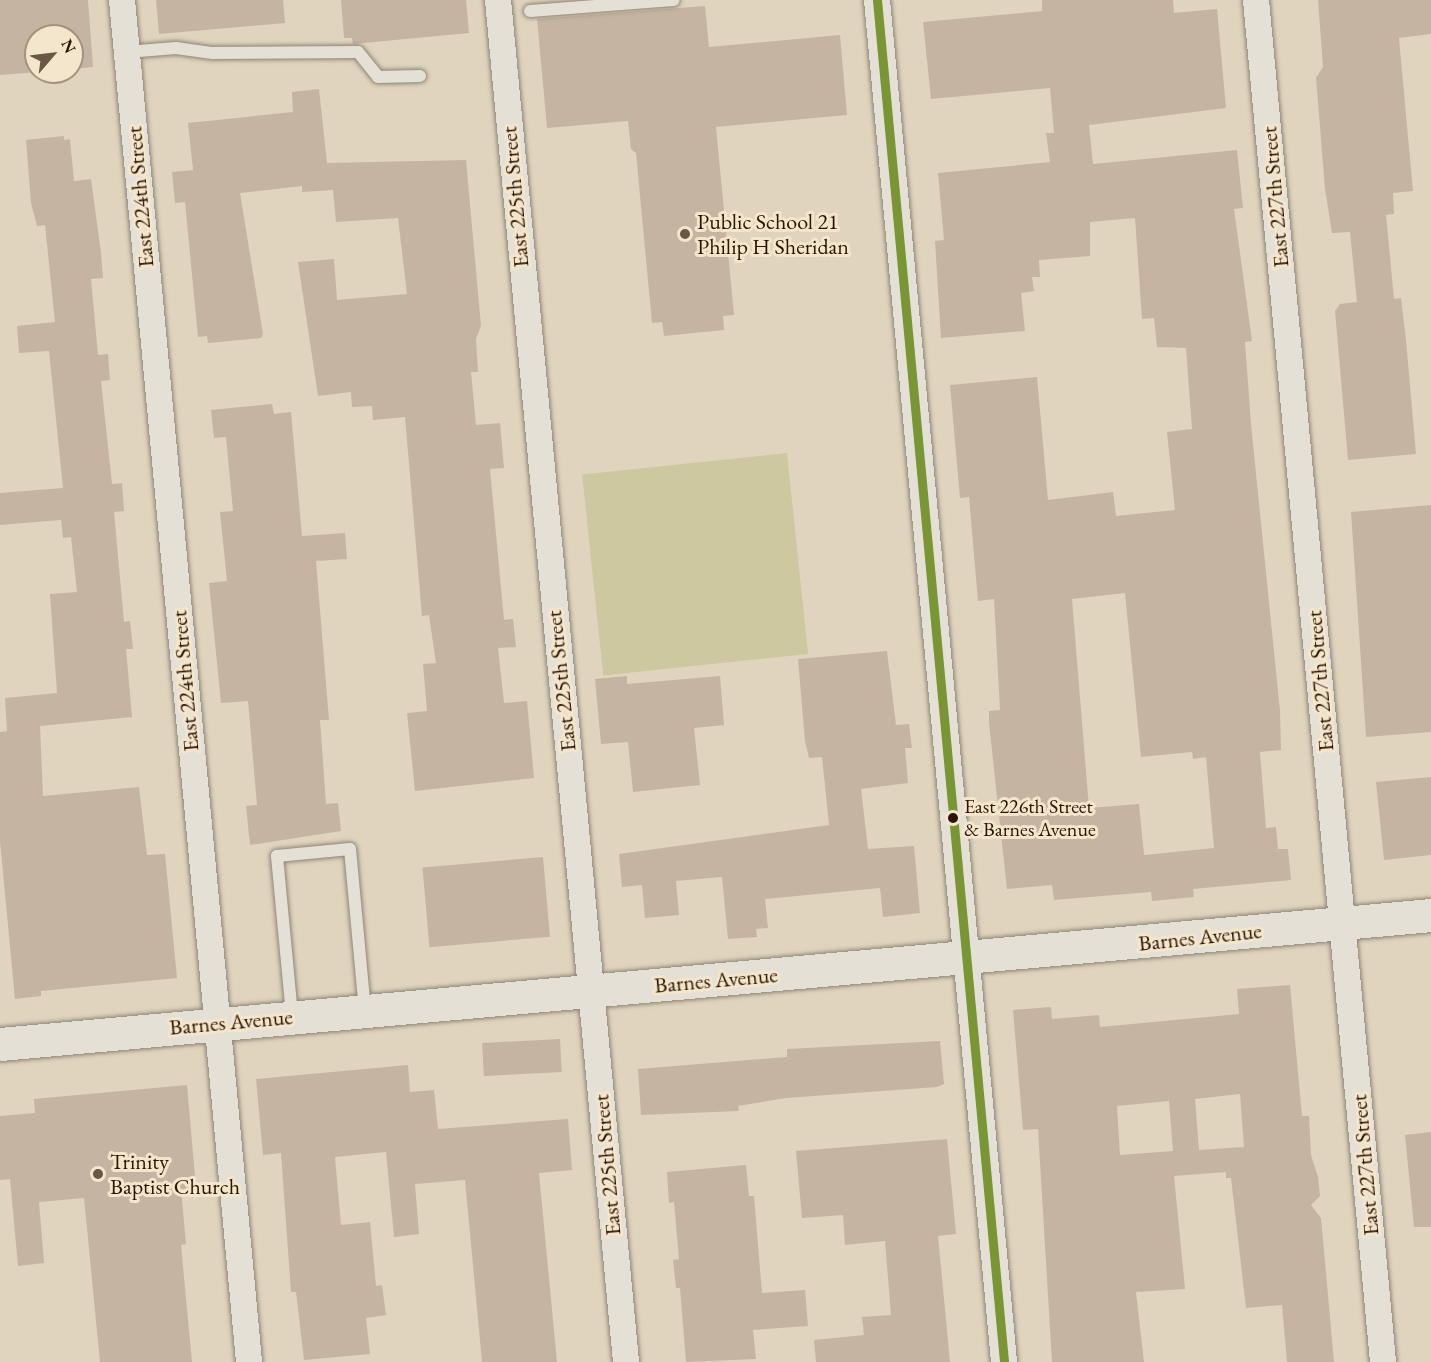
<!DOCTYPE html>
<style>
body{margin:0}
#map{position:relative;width:1431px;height:1362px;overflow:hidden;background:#e0d4be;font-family:"EB Garamond",serif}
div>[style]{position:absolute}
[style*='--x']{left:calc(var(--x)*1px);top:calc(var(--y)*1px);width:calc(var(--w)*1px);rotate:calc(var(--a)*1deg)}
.green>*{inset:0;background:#cdc8a0;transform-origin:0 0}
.building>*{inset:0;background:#c5b4a1;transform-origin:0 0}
.roads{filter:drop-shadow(0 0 2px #8f8577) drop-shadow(0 0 2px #8f8577)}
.lane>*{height:12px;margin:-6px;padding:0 6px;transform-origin:6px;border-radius:6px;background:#e5e0d5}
.street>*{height:26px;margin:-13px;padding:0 13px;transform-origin:13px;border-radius:13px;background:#e5e0d5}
.secondary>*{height:33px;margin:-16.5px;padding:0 16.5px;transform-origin:16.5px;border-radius:16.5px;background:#e5e0d5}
.bus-1>*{height:9px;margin:-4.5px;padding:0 4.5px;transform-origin:4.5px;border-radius:4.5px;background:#799534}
.dots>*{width:16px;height:16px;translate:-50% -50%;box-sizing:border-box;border:3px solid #f3e6cc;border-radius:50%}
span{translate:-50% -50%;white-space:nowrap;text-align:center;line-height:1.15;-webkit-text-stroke:6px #f3e6cc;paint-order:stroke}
.bus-label{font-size:20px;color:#2b1403}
.left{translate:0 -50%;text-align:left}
.street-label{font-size:22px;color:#2b1403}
.poi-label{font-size:22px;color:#2b1403}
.north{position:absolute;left:24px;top:24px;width:60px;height:60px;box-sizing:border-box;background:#f3e6cc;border:2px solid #a3927c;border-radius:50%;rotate:62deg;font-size:16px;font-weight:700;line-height:24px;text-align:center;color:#2b1403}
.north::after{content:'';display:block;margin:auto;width:21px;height:27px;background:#6a5744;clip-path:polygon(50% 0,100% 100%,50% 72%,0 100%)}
</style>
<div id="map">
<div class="green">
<i style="left:787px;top:453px;width:202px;height:206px;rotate:84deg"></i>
</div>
<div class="building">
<i style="clip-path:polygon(0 0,88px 0,93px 67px,72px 69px,72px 36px,36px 36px,39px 72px,0 75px)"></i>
<i style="clip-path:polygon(156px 0,283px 0,285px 23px,159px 34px)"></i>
<i style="clip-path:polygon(341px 0,466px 0,469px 33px,353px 44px,352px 38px,344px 38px)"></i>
<i style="clip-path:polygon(evenodd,1042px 0,1173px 0,1174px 13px,1217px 9px,1226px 108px,1089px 125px,1093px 164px,1237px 150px,1243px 208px,1234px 209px,1252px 341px,1245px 342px,1251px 424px,1280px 711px,1281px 750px,1260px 752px,1266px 828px,1276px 827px,1278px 849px,1288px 849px,1291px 880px,1193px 889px,1194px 897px,1152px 901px,1151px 892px,1054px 900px,1052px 885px,1007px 889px,989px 723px,989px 711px,1000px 710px,994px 599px,978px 601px,969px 497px,960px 498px,950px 385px,1037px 377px,1048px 500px,1113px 492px,1116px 516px,1175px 510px,1167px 432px,1192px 429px,1186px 348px,1157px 347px,1154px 318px,1142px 319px,1135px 218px,1090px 222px,1090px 256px,1039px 260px,1040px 277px,1032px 277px,1034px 291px,1021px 293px,1025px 331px,941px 338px,935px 241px,944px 240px,938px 173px,1050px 162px,1046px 133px,1054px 133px,1050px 88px,931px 99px,923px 22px,1042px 11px,1042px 0,1125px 593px,1141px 757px,1192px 752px,1193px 759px,1206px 757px,1214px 848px,1144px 855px,1139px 804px,1089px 808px,1072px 599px,1125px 593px)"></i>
<i style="clip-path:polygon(1318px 0,1431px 0,1431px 34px,1399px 38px,1413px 191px,1393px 193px,1394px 214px,1386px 215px,1394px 299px,1401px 298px,1406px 340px,1416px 454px,1348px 460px,1335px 311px,1340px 304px,1357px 302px,1350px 232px,1332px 233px,1325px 189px,1316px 78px,1323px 67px)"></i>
<i style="clip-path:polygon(705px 6px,709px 47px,840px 35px,847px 115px,716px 127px,734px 315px,723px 316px,724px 330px,664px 336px,662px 322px,652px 323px,636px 153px,631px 149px,628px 121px,547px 128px,537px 19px)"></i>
<i style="clip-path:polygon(319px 89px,327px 163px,466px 160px,481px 326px,476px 339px,478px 372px,471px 372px,476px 425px,500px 423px,504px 468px,490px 469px,504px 620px,513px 619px,516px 647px,498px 648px,504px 703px,527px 701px,534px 778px,415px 791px,407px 713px,427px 711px,423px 664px,436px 663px,429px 615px,422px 616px,405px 417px,373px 420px,372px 406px,352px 407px,351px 392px,318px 396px,298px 262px,334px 259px,337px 300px,407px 294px,398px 218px,336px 222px,333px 190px,302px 192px,302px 186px,240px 193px,263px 334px,261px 338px,208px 343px,207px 336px,198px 337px,185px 202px,175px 203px,172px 172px,193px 170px,188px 123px,293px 112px,292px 92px)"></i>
<i style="clip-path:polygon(64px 136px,64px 140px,70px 139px,74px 181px,91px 179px,101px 253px,103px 278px,91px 279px,98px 355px,108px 354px,110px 380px,101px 381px,112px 484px,122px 483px,124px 511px,114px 512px,124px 622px,130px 621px,133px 649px,126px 649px,132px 717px,40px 726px,43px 796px,139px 787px,147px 855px,165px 854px,177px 978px,41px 991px,41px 996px,15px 999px,0 841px,0 732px,7px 731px,5px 698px,57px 693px,50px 594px,77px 592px,71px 537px,63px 538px,61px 520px,0 525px,0 493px,63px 488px,49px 351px,19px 353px,17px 326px,55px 322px,45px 225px,37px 226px,31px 203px,26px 140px)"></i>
<i style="clip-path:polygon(272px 404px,274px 414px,291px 412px,302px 536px,345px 533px,347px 559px,316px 561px,329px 720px,320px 720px,326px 804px,338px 803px,341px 831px,250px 845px,246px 806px,257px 805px,248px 701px,221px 703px,209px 583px,227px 581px,220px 512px,233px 511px,226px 437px,214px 438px,211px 410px)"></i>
<i style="clip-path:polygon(1431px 505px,1431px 732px,1366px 737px,1351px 512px)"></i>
<i style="clip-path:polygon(887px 651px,896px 725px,909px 724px,912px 748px,905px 748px,908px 783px,861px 789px,868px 849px,914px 846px,920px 913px,883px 917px,880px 888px,765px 899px,768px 928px,756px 929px,757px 937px,728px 939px,722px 877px,676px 881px,679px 915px,645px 918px,642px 885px,622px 887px,619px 854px,829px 825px,822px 757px,809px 758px,805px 741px,798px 659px)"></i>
<i style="clip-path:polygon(627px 676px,627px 684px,720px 676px,724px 725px,694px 728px,700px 785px,633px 792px,628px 742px,601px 744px,595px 679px)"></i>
<i style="clip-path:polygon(1431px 777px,1431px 855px,1384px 860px,1376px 782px)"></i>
<i style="left:543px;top:857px;width:80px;height:121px;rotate:85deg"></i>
<i style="clip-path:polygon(evenodd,1290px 985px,1302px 1116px,1309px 1116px,1311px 1155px,1318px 1177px,1320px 1196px,1311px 1205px,1321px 1218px,1334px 1362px,1287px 1362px,1282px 1305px,1246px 1308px,1231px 1178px,1226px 1178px,1226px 1172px,1174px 1176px,1185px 1289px,1136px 1292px,1144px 1362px,1052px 1362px,1038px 1129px,1023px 1130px,1013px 1010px,1051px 1007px,1052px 1019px,1099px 1015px,1100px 1027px,1239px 1014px,1237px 989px,1290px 985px,1240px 1094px,1244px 1147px,1199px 1150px,1195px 1099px,1240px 1094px,1290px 985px,1169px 1101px,1173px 1151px,1120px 1155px,1117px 1106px,1169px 1101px)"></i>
<i style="left:560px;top:1039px;width:33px;height:78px;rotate:87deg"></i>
<i style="clip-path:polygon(940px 1041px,944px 1084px,937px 1087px,786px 1098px,738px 1106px,739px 1111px,641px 1115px,638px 1069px,787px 1057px,787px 1049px)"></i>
<i style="clip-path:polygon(408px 1065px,410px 1092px,434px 1090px,438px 1129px,568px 1119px,572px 1170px,539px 1173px,557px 1362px,482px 1362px,465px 1180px,415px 1184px,419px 1234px,394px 1237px,386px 1152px,335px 1157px,341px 1225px,370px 1222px,376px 1286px,382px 1285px,386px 1315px,366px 1318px,370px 1354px,304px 1360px,296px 1292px,291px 1292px,281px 1153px,263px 1155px,256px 1079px)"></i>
<i style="clip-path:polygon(187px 1085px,196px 1188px,181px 1189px,186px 1244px,181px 1245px,192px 1362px,100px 1362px,84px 1198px,39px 1202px,44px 1263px,18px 1266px,10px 1179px,0 1180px,0 1116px,35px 1113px,34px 1099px)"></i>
<i style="clip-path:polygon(1431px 1132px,1431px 1227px,1414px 1227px,1405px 1135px)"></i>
<i style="clip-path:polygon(947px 1139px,956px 1234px,938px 1236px,950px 1362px,816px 1362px,814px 1340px,864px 1335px,862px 1317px,891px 1315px,885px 1241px,845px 1245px,843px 1215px,802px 1218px,796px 1151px)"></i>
<i style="clip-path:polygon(746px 1165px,749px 1196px,754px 1196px,762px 1293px,805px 1290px,808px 1326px,753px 1330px,756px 1359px,686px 1362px,680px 1288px,676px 1288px,673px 1260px,679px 1259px,674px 1202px,669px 1203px,667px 1172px)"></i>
</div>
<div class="roads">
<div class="lane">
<i style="--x:530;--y:11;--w:144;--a:-4.4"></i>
<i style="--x:127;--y:52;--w:49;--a:-4.7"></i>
<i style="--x:176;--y:48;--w:37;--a:8"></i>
<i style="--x:213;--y:53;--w:145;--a:-0.4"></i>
<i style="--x:358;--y:52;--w:32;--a:51"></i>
<i style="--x:378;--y:77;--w:42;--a:-1.4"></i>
<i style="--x:292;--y:1015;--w:160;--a:-95.4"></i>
<i style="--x:277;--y:856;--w:73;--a:-5.5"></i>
<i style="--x:350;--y:849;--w:162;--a:84.7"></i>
</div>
<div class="street">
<i style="--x:122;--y:0;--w:1368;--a:84.67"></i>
<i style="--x:498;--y:0;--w:1368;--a:84.63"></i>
<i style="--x:877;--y:0;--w:1368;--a:84.67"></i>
<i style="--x:1256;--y:0;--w:1368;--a:84.67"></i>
</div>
<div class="secondary">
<i style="--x:0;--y:1044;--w:1437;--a:-5.15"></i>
</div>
</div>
<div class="bus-1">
<i style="--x:877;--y:0;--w:1368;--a:84.67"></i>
</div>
<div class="dots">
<i style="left:685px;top:234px;background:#6a5744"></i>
<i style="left:953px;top:818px;background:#2b1403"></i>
<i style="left:98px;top:1174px;background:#6a5744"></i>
</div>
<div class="bus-label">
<span class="left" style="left:964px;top:818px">East 226th Street<br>&amp; Barnes Avenue</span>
</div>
<div class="street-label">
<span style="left:140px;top:197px;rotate:-95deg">East 224th Street</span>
<span style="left:515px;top:197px;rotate:-95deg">East 225th Street</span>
<span style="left:1275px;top:197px;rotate:-95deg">East 227th Street</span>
<span style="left:185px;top:681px;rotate:-95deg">East 224th Street</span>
<span style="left:561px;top:681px;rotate:-96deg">East 225th Street</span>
<span style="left:1320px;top:681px;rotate:-95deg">East 227th Street</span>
<span style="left:1200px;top:937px;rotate:-6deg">Barnes Avenue</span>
<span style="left:716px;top:980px;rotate:-5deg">Barnes Avenue</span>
<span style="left:231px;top:1022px;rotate:-5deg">Barnes Avenue</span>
<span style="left:607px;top:1165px;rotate:-95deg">East 225th Street</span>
<span style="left:1365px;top:1165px;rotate:-95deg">East 227th Street</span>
</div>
<div class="poi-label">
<span class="left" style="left:697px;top:234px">Public School 21<br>Philip H Sheridan</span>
<span class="left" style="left:110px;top:1174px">Trinity<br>Baptist Church</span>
</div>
<div class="north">N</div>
</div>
